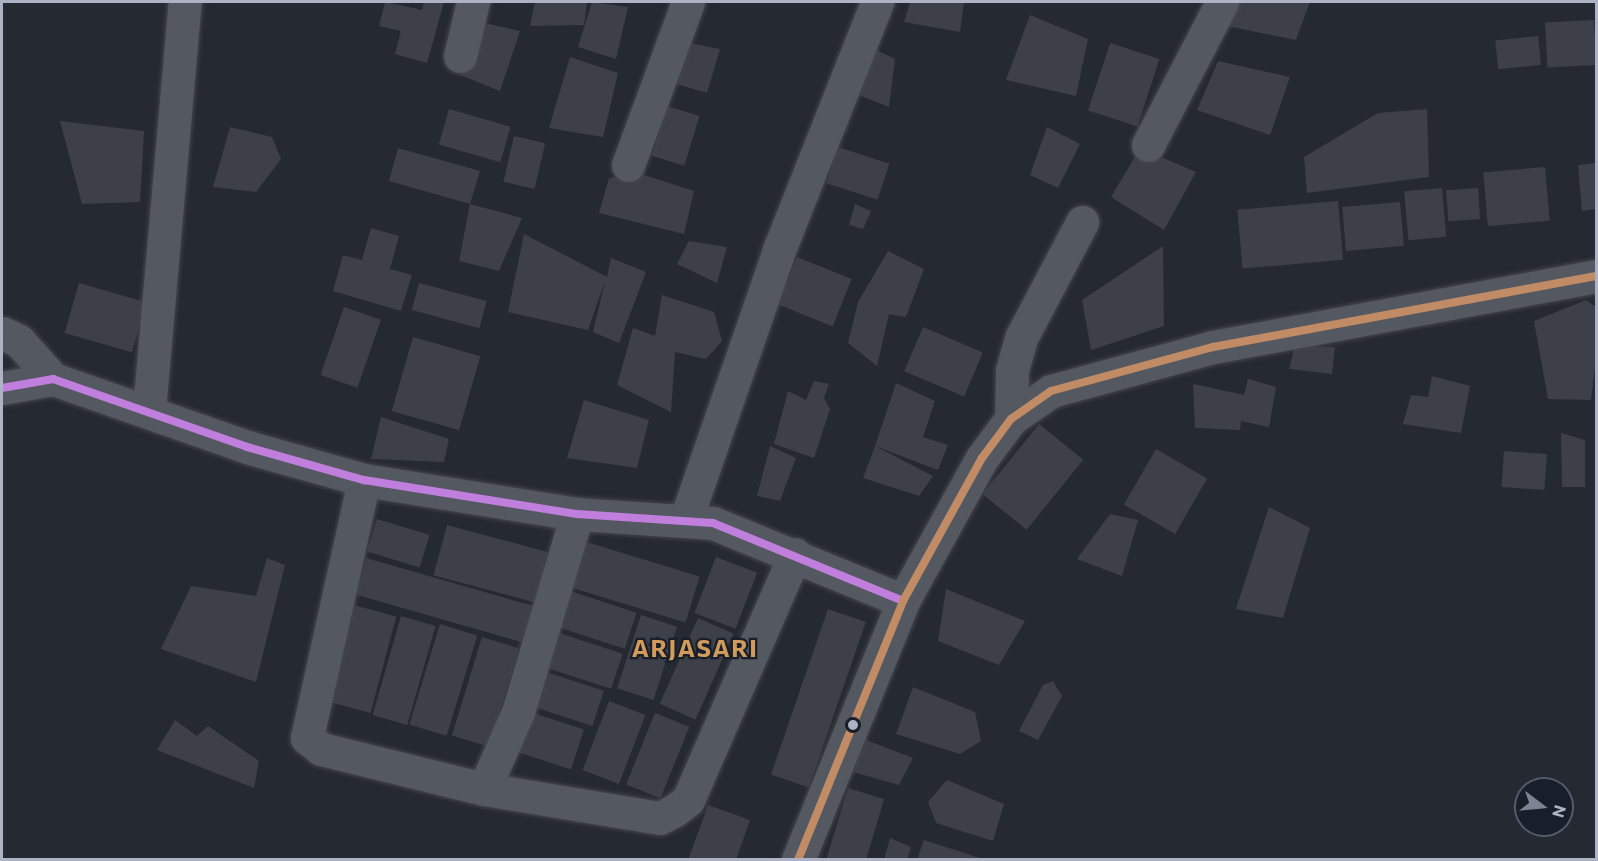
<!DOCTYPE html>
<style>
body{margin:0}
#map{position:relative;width:1598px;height:861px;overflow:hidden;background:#252931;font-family:Commissioner,sans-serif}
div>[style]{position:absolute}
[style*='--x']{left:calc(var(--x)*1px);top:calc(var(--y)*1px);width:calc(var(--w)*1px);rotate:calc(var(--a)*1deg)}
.building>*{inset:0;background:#3d4048;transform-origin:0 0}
.roads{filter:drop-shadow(0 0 2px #42454c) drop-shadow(0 0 2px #42454c)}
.minor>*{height:33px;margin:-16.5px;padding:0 16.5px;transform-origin:16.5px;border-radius:16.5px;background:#545860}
.bus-1>*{height:8px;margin:-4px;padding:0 4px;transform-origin:4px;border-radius:4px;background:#c07fdc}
.bus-2>*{height:8px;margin:-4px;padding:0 4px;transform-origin:4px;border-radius:4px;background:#c18c65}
.dots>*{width:16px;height:16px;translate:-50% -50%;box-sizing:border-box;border:3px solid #191e2b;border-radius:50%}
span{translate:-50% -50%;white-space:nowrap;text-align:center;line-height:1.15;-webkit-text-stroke:4.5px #191e2b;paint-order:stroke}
.district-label{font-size:24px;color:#d19c5b;font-weight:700;letter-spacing:1.5px}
.frame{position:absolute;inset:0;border:3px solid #adb3c4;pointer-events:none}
.north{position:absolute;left:1514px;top:777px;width:60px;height:60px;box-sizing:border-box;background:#191e2b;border:2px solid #545a68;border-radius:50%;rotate:106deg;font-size:16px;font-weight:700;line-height:24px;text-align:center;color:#adb3c4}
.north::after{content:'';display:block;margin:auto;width:21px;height:27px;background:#7d8391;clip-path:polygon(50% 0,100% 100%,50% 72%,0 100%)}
</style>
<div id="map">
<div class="building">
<i style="clip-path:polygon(385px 2px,422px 10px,424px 2px,444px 2px,427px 63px,395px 54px,401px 31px,379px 26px)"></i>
<i style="clip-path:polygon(535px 2px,587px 2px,584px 25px,530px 26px)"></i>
<i style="clip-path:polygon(592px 2px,628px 7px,616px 59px,578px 47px)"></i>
<i style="clip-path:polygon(910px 2px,964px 2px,960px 32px,904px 22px)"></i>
<i style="clip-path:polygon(1237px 2px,1310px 2px,1296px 40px,1227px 26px)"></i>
<i style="clip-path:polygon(1030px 15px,1088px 39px,1076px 96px,1006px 80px)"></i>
<i style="left:1594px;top:20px;width:45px;height:49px;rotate:87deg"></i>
<i style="clip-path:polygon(476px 21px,520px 31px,500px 91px,460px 75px)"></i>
<i style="left:1538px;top:36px;width:29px;height:43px;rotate:84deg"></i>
<i style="clip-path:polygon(690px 43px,720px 49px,707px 93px,670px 82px)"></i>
<i style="left:1110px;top:43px;width:52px;height:71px;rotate:18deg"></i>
<i style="clip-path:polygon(872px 48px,895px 59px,889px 107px,856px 94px)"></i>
<i style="clip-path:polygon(570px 57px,618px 73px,603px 137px,549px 128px)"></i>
<i style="clip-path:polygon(1218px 61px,1290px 77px,1270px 135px,1197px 110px)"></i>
<i style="left:667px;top:106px;width:34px;height:52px;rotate:17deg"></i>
<i style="left:449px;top:109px;width:64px;height:37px;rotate:16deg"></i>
<i style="clip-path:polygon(1427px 109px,1429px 177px,1307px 193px,1304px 157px,1378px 113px)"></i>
<i style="clip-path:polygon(60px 121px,144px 131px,140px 202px,82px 204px)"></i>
<i style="clip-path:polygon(230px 127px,272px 137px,281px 159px,256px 192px,213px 187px)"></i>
<i style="clip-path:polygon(1047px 127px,1080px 144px,1058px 188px,1030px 175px)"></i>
<i style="left:514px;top:136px;width:32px;height:47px;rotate:13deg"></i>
<i style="left:838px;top:147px;width:54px;height:38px;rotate:18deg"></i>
<i style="clip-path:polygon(398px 148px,480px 171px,470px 204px,522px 218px,499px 271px,459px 261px,470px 204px,389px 181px)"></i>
<i style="clip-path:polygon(1140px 148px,1196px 172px,1164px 230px,1111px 197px)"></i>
<i style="clip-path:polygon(1596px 163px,1596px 209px,1582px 211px,1578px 165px)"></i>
<i style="left:1545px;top:167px;width:54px;height:62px;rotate:85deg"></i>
<i style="clip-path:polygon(644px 175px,694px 191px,684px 234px,599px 213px,609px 178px)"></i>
<i style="left:1442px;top:188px;width:49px;height:38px;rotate:85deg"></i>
<i style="left:1478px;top:188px;width:31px;height:32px;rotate:86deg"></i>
<i style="left:1338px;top:201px;width:59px;height:101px;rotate:85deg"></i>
<i style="left:1400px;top:202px;width:44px;height:58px;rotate:85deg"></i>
<i style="clip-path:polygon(855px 204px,871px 211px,863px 229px,849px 225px)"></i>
<i style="clip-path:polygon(371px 228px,399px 236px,390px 269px,412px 275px,401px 311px,333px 291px,343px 255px,362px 260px)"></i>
<i style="clip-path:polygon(524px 234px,607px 277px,611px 258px,646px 272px,619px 343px,593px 332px,605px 281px,588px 330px,508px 312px)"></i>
<i style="clip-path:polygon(689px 241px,727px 247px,717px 283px,677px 264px)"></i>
<i style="clip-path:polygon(1163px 246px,1164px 326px,1091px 350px,1082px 300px)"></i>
<i style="clip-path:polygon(888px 251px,924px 269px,906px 317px,889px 314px,877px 366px,848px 343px,858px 302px)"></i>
<i style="left:797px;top:257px;width:59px;height:51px;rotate:22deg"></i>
<i style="left:79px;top:283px;width:70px;height:52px;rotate:16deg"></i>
<i style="left:419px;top:283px;width:70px;height:28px;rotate:15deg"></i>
<i style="clip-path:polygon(662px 295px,714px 312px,722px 341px,706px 359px,675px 352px,671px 412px,617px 385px,633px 328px,655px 336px)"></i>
<i style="clip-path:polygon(1586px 300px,1596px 307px,1596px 358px,1591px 400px,1548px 399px,1534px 321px)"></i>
<i style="left:344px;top:307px;width:39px;height:72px;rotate:19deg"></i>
<i style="left:923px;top:327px;width:65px;height:48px;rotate:23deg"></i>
<i style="left:413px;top:337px;width:70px;height:77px;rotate:16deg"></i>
<i style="clip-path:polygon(1295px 346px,1335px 347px,1332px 374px,1289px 369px)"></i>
<i style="clip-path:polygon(1432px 376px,1470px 386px,1461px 433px,1403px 424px,1411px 395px,1428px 397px)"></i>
<i style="clip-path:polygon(1248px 379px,1276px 387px,1269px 427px,1241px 421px,1240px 430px,1195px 428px,1193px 384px,1244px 395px)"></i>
<i style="clip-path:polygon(814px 381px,829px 384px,824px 398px,830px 409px,814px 458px,774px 444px,788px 391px,806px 400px)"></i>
<i style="clip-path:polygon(896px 383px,935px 401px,923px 437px,948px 445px,938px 470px,875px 446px)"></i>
<i style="clip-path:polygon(584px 400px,649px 420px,637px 468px,567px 458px)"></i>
<i style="clip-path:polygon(381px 417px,449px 439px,444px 462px,371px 459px)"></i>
<i style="left:1039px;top:424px;width:57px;height:90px;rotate:39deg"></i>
<i style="clip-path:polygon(1561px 433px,1585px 440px,1585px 487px,1562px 487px)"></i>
<i style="clip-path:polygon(770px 446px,796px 458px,780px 501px,757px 496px)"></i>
<i style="clip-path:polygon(875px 446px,933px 476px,919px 496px,863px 478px)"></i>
<i style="left:1156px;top:449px;width:59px;height:64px;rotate:30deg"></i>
<i style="left:1504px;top:451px;width:43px;height:36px;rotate:4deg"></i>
<i style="clip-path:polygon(1269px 507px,1310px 528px,1283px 618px,1236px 609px)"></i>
<i style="clip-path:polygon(1110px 514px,1138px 520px,1122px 576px,1077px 559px)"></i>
<i style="left:377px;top:519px;width:55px;height:34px;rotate:17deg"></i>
<i style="left:447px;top:525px;width:107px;height:52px;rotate:15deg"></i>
<i style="left:580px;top:540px;width:125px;height:48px;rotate:17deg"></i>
<i style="left:716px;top:557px;width:44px;height:60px;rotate:21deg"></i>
<i style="clip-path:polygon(267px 558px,285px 565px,256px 682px,161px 649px,191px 586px,256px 596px)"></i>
<i style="left:366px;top:558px;width:176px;height:38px;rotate:16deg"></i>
<i style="clip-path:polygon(946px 589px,1025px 621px,999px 665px,938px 641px)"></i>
<i style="left:570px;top:591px;width:70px;height:38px;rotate:18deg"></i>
<i style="left:350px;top:604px;width:48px;height:100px;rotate:15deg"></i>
<i style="left:828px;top:609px;width:40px;height:175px;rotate:19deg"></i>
<i style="left:641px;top:615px;width:38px;height:77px;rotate:18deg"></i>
<i style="left:401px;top:616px;width:36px;height:103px;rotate:16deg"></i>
<i style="left:698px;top:618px;width:39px;height:94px;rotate:24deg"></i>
<i style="left:440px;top:624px;width:39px;height:105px;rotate:17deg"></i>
<i style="left:556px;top:632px;width:70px;height:37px;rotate:18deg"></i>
<i style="left:482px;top:637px;width:39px;height:103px;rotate:17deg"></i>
<i style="left:543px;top:671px;width:64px;height:37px;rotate:18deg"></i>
<i style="clip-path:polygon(1053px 681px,1062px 696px,1038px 740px,1019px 731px,1043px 685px)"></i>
<i style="clip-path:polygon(913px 687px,975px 712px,981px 741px,960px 754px,896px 734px)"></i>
<i style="left:609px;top:701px;width:39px;height:74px;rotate:21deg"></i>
<i style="left:524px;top:710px;width:63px;height:42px;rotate:18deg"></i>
<i style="left:655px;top:713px;width:37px;height:77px;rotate:22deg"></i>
<i style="clip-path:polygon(175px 720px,197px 736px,208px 726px,259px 761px,254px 788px,157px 750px)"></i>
<i style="clip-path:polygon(866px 740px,913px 758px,899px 785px,853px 772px)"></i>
<i style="clip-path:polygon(947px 780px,1004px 804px,993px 841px,936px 823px,928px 802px)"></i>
<i style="clip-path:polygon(848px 788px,884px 799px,866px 860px,826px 860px)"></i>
<i style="clip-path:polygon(708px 805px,750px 820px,736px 860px,688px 860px)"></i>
<i style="clip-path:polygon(890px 838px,911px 847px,907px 860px,884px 860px)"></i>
<i style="clip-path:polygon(924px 840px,983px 859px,983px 860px,917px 860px)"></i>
</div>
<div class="roads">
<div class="minor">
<i style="--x:460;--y:56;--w:56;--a:-76.5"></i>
<i style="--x:1148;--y:145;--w:161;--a:-62.6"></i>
<i style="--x:628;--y:165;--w:174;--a:-69.8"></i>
<i style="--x:2;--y:333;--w:19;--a:25"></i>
<i style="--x:19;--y:341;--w:51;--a:48.2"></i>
<i style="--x:2;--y:388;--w:52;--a:-10"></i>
<i style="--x:53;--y:379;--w:206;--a:19.3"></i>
<i style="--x:247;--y:447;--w:122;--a:15.8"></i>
<i style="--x:364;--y:480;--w:216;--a:9.1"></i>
<i style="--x:577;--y:514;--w:136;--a:3.8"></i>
<i style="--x:713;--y:523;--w:205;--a:22.3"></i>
<i style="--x:149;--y:410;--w:410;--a:-85"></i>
<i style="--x:1011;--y:419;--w:49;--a:-88.8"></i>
<i style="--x:1012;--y:370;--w:35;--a:-74"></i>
<i style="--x:1022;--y:336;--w:129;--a:-62.2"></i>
<i style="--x:364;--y:480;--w:264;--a:102.5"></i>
<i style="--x:307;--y:738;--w:18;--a:38"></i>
<i style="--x:321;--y:749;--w:168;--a:13.8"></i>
<i style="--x:484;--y:789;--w:178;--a:9.4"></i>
<i style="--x:660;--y:818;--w:17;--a:-28"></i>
<i style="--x:675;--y:810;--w:16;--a:-38"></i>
<i style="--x:688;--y:800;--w:268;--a:-66.5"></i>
<i style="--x:686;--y:519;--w:285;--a:-70.9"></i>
<i style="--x:779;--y:250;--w:267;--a:-68.4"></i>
<i style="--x:484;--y:789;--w:84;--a:-66.2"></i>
<i style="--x:518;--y:712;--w:207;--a:-73.4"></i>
<i style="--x:798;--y:860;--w:279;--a:-67.9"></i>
<i style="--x:903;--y:601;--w:163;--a:-61.1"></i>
<i style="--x:982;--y:458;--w:49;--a:-53.4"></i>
<i style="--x:1011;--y:419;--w:49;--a:-35"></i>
<i style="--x:1051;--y:391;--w:168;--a:-15.2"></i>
<i style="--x:1213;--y:347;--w:390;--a:-10.5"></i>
</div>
</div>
<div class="bus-1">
<i style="--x:2;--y:388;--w:52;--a:-10"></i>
<i style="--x:53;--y:379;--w:206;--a:19.3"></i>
<i style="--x:247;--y:447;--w:122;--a:15.8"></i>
<i style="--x:364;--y:480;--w:216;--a:9.1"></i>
<i style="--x:577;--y:514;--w:136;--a:3.8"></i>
<i style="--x:713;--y:523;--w:205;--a:22.3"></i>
</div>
<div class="bus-2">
<i style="--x:798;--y:860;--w:279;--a:-67.9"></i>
<i style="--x:903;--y:601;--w:163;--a:-61.1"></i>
<i style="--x:982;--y:458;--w:49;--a:-53.4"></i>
<i style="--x:1011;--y:419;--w:49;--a:-35"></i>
<i style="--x:1051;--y:391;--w:168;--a:-15.2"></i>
<i style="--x:1213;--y:347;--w:390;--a:-10.5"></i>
</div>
<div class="dots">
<i style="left:853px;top:725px;background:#adb3c4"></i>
</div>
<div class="district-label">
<span style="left:695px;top:648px">ARJASARI</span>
</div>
<div class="frame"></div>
<div class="north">N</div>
</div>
